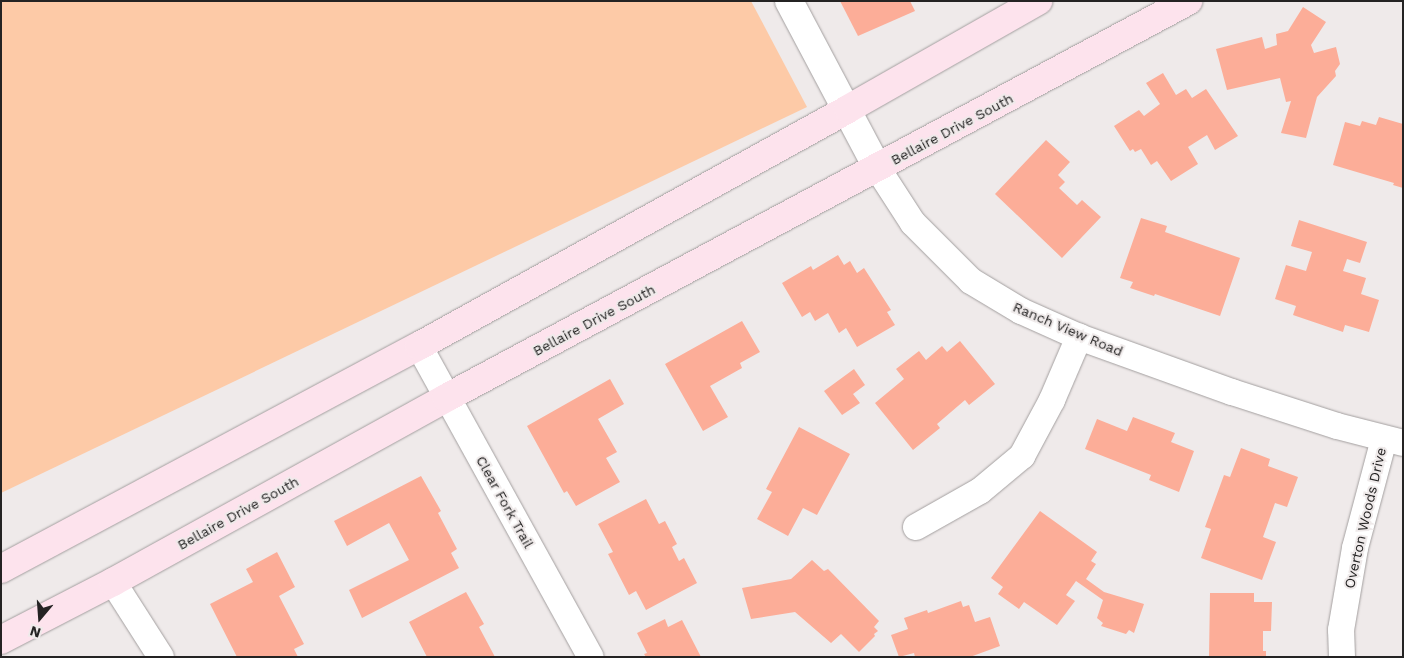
<!DOCTYPE html>
<style>
body{margin:0}
#map{position:relative;width:1404px;height:658px;overflow:hidden;background:#efeaea;font-family:"Work Sans",sans-serif}
div>[style]{position:absolute}
[style*='--x']{left:calc(var(--x)*1px);top:calc(var(--y)*1px);width:calc(var(--w)*1px);rotate:calc(var(--a)*1deg)}
.green>*{inset:0;background:#fdcaa7}
.building>*{inset:0;background:#fcad98}
.roads{filter:drop-shadow(0 0 1px #a39f9f) drop-shadow(0 0 1px #a39f9f)}
.minor>*{height:26px;margin:-13px;padding:0 13px;transform-origin:13px;border-radius:13px;background:#fff}
.tertiary>*{height:28px;margin:-14px;padding:0 14px;transform-origin:14px;border-radius:14px;background:#fff}
.secondary>*{height:28px;margin:-14px;padding:0 14px;transform-origin:14px;border-radius:14px;background:#fde3ed}
span{translate:-50% -50%;white-space:nowrap;text-align:center;line-height:1.15;-webkit-text-stroke:4px #efeaea;paint-order:stroke}
.street-label{font-size:14px;color:#242323}
.frame{position:absolute;inset:0;border:2px solid #242323;pointer-events:none}
.north{position:absolute;left:15px;top:593px;width:50px;height:50px;-webkit-text-stroke:4px #efeaea;paint-order:stroke;rotate:198deg;font-size:14px;font-weight:700;line-height:20px;text-align:center;color:#242323}
.north::after{content:'';display:block;margin:auto;width:18px;height:22px;background:#242323;clip-path:polygon(50% 0,100% 100%,50% 72%,0 100%)}
</style>
<div id="map">
<div class="green">
<i style="clip-path:polygon(1px 1px,751px 1px,807px 107px,1px 493px)"></i>
</div>
<div class="building">
<i style="clip-path:polygon(840px 1px,910px 1px,915px 11px,858px 36px)"></i>
<i style="clip-path:polygon(1303px 7px,1326px 22px,1311px 45px,1314px 53px,1336px 47px,1340px 64px,1335px 71px,1336px 76px,1317px 97px,1306px 138px,1281px 133px,1291px 101px,1286px 102px,1280px 78px,1227px 90px,1216px 49px,1262px 37px,1265px 49px,1277px 45px,1276px 34px,1288px 31px)"></i>
<i style="clip-path:polygon(1163px 73px,1176px 95px,1186px 89px,1192px 98px,1206px 89px,1238px 136px,1215px 150px,1207px 135px,1188px 147px,1198px 164px,1171px 181px,1157px 161px,1151px 165px,1141px 149px,1135px 152px,1133px 149px,1130px 151px,1114px 126px,1139px 110px,1144px 116px,1160px 104px,1146px 83px)"></i>
<i style="clip-path:polygon(1379px 117px,1403px 124px,1403px 188px,1393px 185px,1394px 183px,1333px 165px,1345px 122px,1360px 126px,1362px 121px,1376px 125px)"></i>
<i style="clip-path:polygon(1046px 140px,1070px 162px,1058px 175px,1065px 182px,1059px 188px,1077px 205px,1082px 200px,1101px 217px,1062px 258px,995px 194px)"></i>
<i style="clip-path:polygon(1141px 218px,1167px 226px,1165px 232px,1240px 258px,1220px 316px,1155px 294px,1154px 296px,1130px 288px,1133px 282px,1120px 278px)"></i>
<i style="clip-path:polygon(1299px 220px,1367px 242px,1360px 263px,1347px 259px,1343px 271px,1366px 278px,1361px 294px,1379px 300px,1369px 332px,1345px 325px,1343px 332px,1293px 315px,1296px 306px,1275px 299px,1286px 265px,1306px 271px,1312px 252px,1291px 246px)"></i>
<i style="clip-path:polygon(838px 255px,844px 265px,850px 261px,857px 273px,864px 268px,891px 310px,887px 312px,895px 325px,857px 347px,846px 328px,839px 333px,828px 313px,815px 321px,810px 312px,802px 317px,782px 283px,811px 266px,813px 270px)"></i>
<i style="clip-path:polygon(742px 321px,760px 352px,740px 363px,742px 368px,710px 386px,728px 417px,703px 431px,665px 364px)"></i>
<i style="clip-path:polygon(960px 341px,995px 384px,969px 405px,965px 400px,937px 424px,940px 428px,913px 450px,875px 403px,904px 379px,896px 369px,919px 351px,926px 360px,942px 346px,947px 352px)"></i>
<i style="clip-path:polygon(854px 369px,865px 385px,853px 394px,860px 403px,842px 415px,824px 391px)"></i>
<i style="clip-path:polygon(610px 379px,624px 404px,598px 419px,617px 452px,606px 458px,620px 482px,576px 506px,567px 491px,564px 493px,527px 426px)"></i>
<i style="clip-path:polygon(1133px 417px,1175px 433px,1171px 442px,1194px 451px,1179px 492px,1149px 480px,1151px 475px,1085px 449px,1097px 419px,1127px 431px)"></i>
<i style="clip-path:polygon(799px 427px,850px 454px,817px 515px,803px 508px,788px 536px,757px 519px,772px 492px,766px 489px)"></i>
<i style="clip-path:polygon(1241px 448px,1270px 459px,1268px 466px,1298px 477px,1287px 507px,1275px 503px,1263px 537px,1276px 542px,1262px 580px,1201px 558px,1211px 529px,1205px 527px,1224px 475px,1230px 477px)"></i>
<i style="clip-path:polygon(421px 476px,441px 511px,438px 513px,457px 549px,451px 553px,459px 568px,362px 618px,349px 590px,409px 560px,389px 523px,347px 546px,334px 521px)"></i>
<i style="clip-path:polygon(646px 499px,659px 524px,665px 521px,677px 544px,672px 547px,679px 561px,684px 558px,697px 583px,646px 610px,636px 591px,629px 595px,608px 554px,613px 552px,598px 524px)"></i>
<i style="clip-path:polygon(1040px 511px,1097px 552px,1091px 561px,1096px 564px,1086px 579px,1104px 592px,1144px 604px,1134px 633px,1129px 630px,1126px 634px,1101px 626px,1103px 623px,1097px 618px,1103px 600px,1076px 581px,1066px 595px,1075px 601px,1057px 625px,1024px 602px,1019px 609px,998px 594px,1003px 587px,991px 578px)"></i>
<i style="clip-path:polygon(277px 552px,295px 587px,279px 596px,304px 644px,294px 649px,298px 657px,237px 657px,210px 604px,253px 582px,246px 569px)"></i>
<i style="clip-path:polygon(812px 560px,824px 571px,828px 569px,879px 621px,874px 627px,878px 631px,874px 634px,875px 636px,859px 652px,841px 634px,831px 643px,795px 612px,751px 619px,742px 588px,791px 579px)"></i>
<i style="clip-path:polygon(466px 592px,484px 624px,479px 627px,495px 657px,427px 657px,409px 622px)"></i>
<i style="clip-path:polygon(1210px 593px,1254px 593px,1254px 602px,1272px 602px,1271px 631px,1263px 631px,1263px 651px,1266px 651px,1266px 657px,1209px 657px)"></i>
<i style="clip-path:polygon(961px 601px,963px 607px,969px 605px,975px 622px,990px 617px,1000px 646px,970px 657px,915px 657px,914px 653px,899px 657px,891px 635px,908px 629px,904px 618px,927px 610px,928px 613px)"></i>
<i style="clip-path:polygon(665px 619px,668px 627px,682px 620px,701px 657px,646px 657px,644px 654px,647px 653px,637px 633px)"></i>
</div>
<div class="roads">
<div class="minor">
<i style="--x:878;--y:169;--w:64;--a:57.1"></i>
<i style="--x:913;--y:223;--w:82;--a:45"></i>
<i style="--x:971;--y:281;--w:58;--a:31"></i>
<i style="--x:1021;--y:311;--w:64;--a:24.1"></i>
<i style="--x:1079;--y:337;--w:163;--a:19.8"></i>
<i style="--x:1232;--y:392;--w:110;--a:17.9"></i>
<i style="--x:1337;--y:426;--w:68;--a:14.4"></i>
<i style="--x:419;--y:346;--w:355;--a:61.1"></i>
<i style="--x:916;--y:527;--w:73;--a:-29.4"></i>
<i style="--x:980;--y:491;--w:55;--a:-39.8"></i>
<i style="--x:1022;--y:456;--w:64;--a:-61.8"></i>
<i style="--x:1052;--y:400;--w:69;--a:-66.8"></i>
<i style="--x:113;--y:582;--w:89;--a:57.4"></i>
<i style="--x:1342;--y:657;--w:27;--a:-92"></i>
<i style="--x:1341;--y:630;--w:83;--a:-80.3"></i>
<i style="--x:1355;--y:548;--w:113;--a:-75.1"></i>
</div>
<div class="tertiary">
<i style="--x:789;--y:1;--w:190;--a:62.1"></i>
</div>
<div class="secondary">
<i style="--x:1;--y:569;--w:474;--a:-28.1"></i>
<i style="--x:419;--y:346;--w:490;--a:-28.9"></i>
<i style="--x:848;--y:109;--w:219;--a:-29.6"></i>
<i style="--x:1;--y:640;--w:126;--a:-27.4"></i>
<i style="--x:113;--y:582;--w:380;--a:-28.9"></i>
<i style="--x:446;--y:398;--w:842;--a:-28.15"></i>
</div>
</div>
<div class="street-label">
<span style="left:952px;top:129px;rotate:-28deg">Bellaire Drive South</span>
<span style="left:594px;top:320px;rotate:-28deg">Bellaire Drive South</span>
<span style="left:1068px;top:329px;rotate:23deg">Ranch View Road</span>
<span style="left:505px;top:502px;rotate:61deg">Clear Fork Trail</span>
<span style="left:238px;top:513px;rotate:-29deg">Bellaire Drive South</span>
<span style="left:1365px;top:518px;rotate:-77deg">Overton Woods Drive</span>
</div>
<div class="frame"></div>
<div class="north">N</div>
</div>
